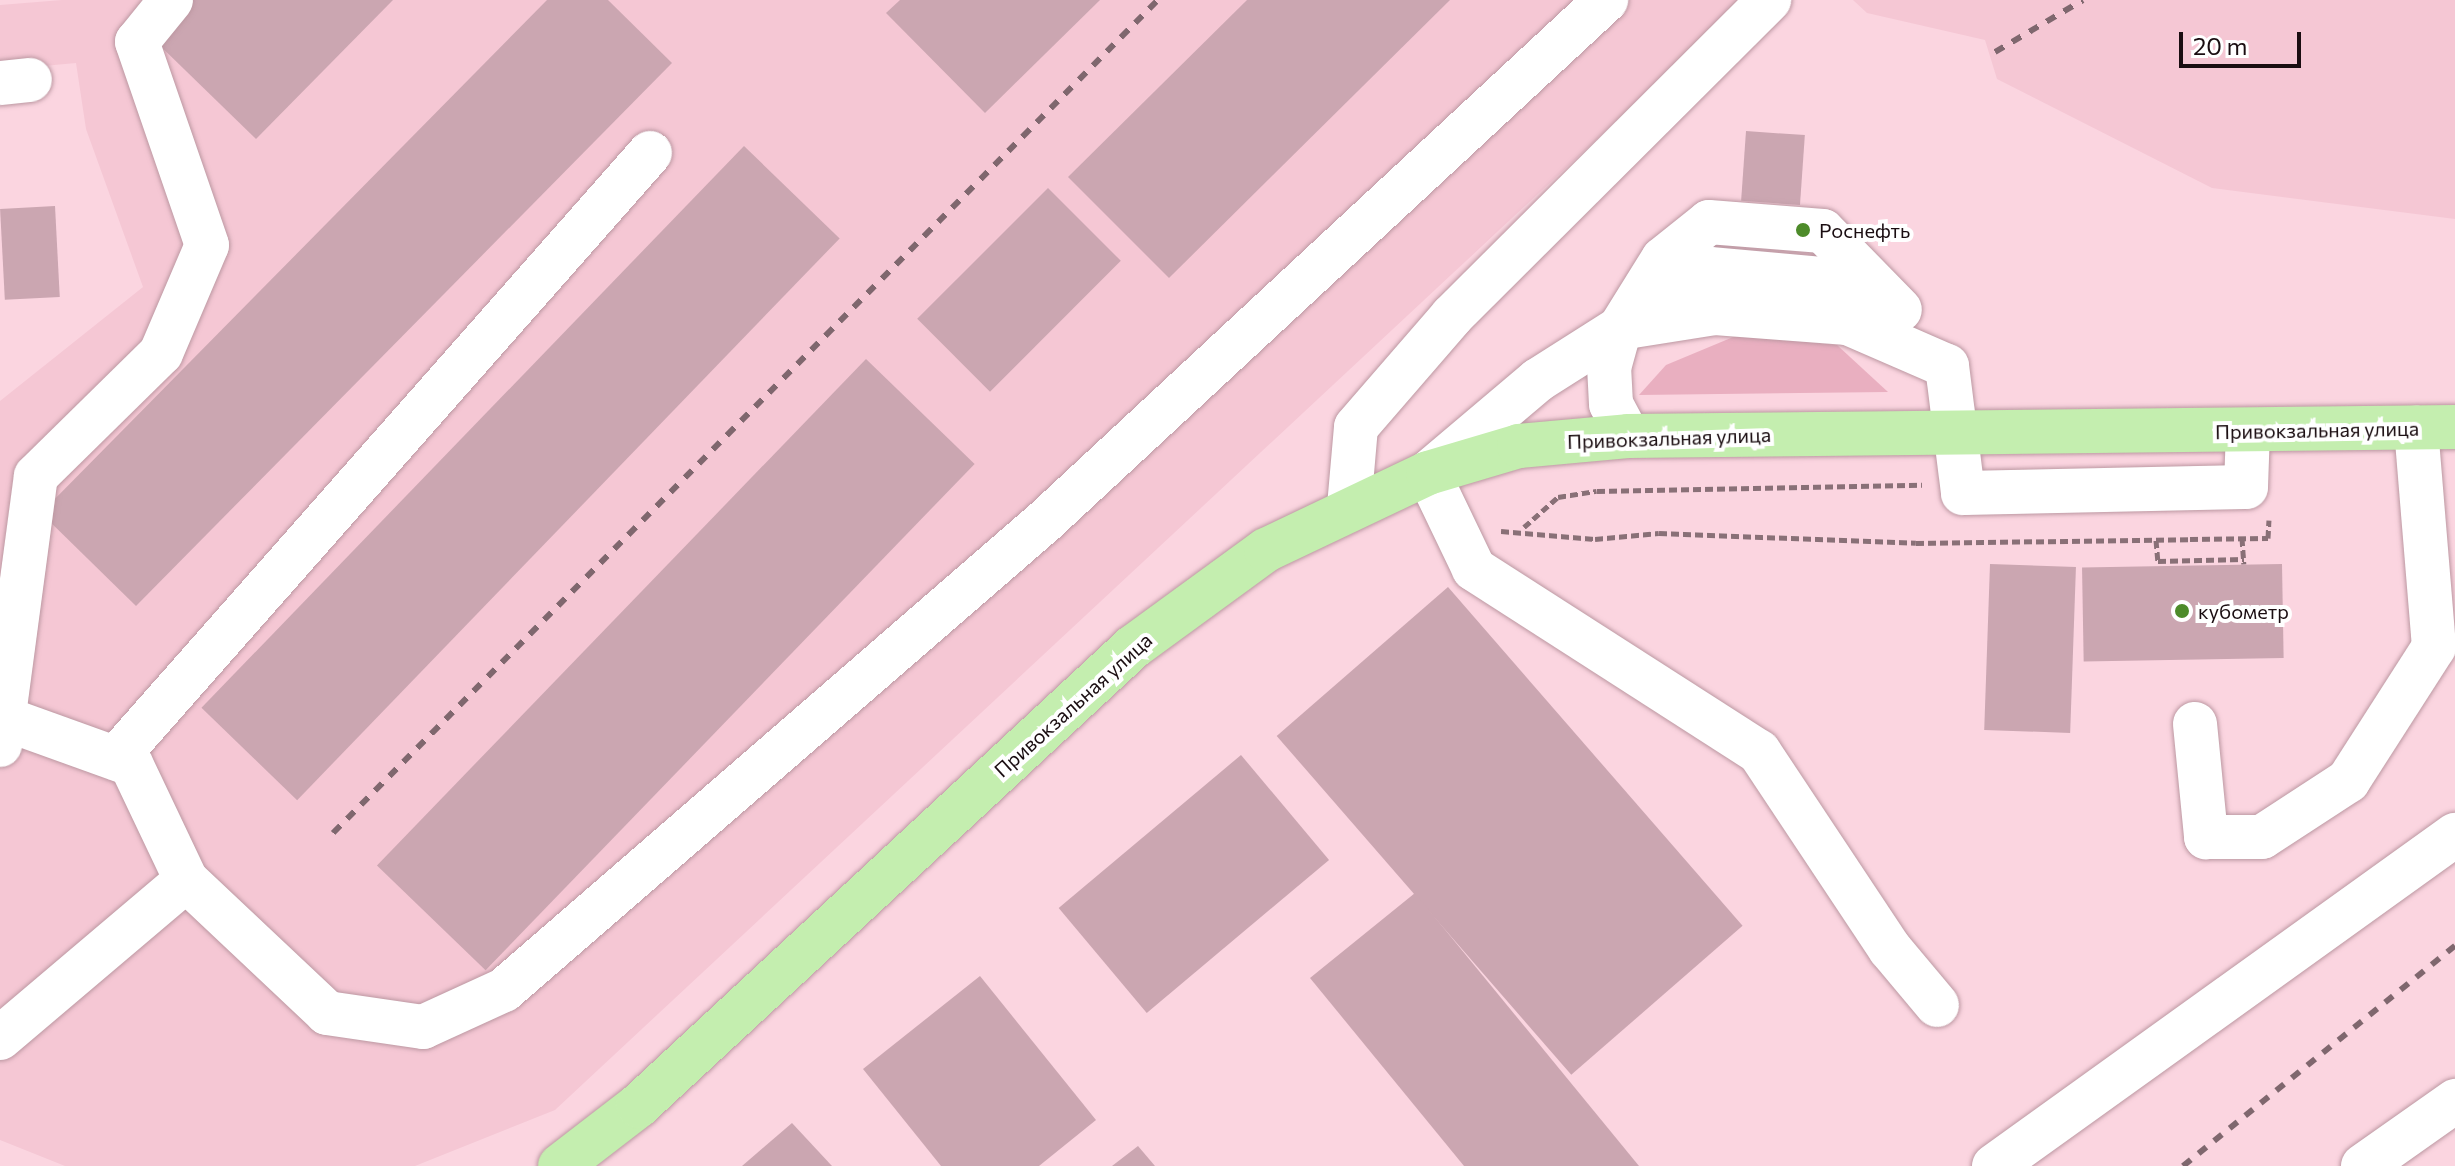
<!DOCTYPE html>
<meta charset="utf-8">
<style>
body{margin:0}
#map{position:relative;width:2455px;height:1166px;overflow:hidden;background:#fbd5e0;font-family:Commissioner,sans-serif}
div>[style]{position:absolute}
[style*='--x']{left:calc(var(--x)*1px);top:calc(var(--y)*1px);width:calc(var(--w)*1px);rotate:calc(var(--a)*1deg)}
.built>*{inset:0;background:#f5c7d4}
.green>*{inset:0;background:#e9afc0}
.building>*{inset:0;background:#cba6b1;transform-origin:0 0}
.path>*{height:5px;margin-top:-2.5px;transform-origin:0;background:repeating-linear-gradient(90deg,#897077 0 8px,transparent 0 12px)}
.roads{filter:drop-shadow(0 0 2px #bc98a2) drop-shadow(0 0 2px #bc98a2)}
.minor>*{height:44px;margin:-22px;padding:0 22px;transform-origin:22px;border-radius:22px;background:#fff}
.major>*{height:44px;margin:-22px;padding:0 22px;transform-origin:22px;border-radius:22px;background:#c4eeaf}
.rail>*{height:6px;margin-top:-3px;transform-origin:0;background:repeating-linear-gradient(90deg,#7f676e 0 10px,transparent 0 20px)}
.dots>*{width:22px;height:22px;translate:-50% -50%;box-sizing:border-box;border:4px solid #fff;border-radius:50%}
span{translate:-50% -50%;white-space:nowrap;text-align:center;line-height:1.15;-webkit-text-stroke:8px #fff;paint-order:stroke}
.poi-label{font-size:20px;color:#1a0d11}
.left{translate:0 -50%;text-align:left}
.street-label{font-size:20px;color:#1a0d11}
.scale{position:absolute;left:2179px;top:32px;width:122px;height:36px;box-sizing:border-box;border:4px solid #1a0d11;border-top:0;padding-left:10px;font-size:24px;line-height:28px;white-space:nowrap;color:#1a0d11;-webkit-text-stroke:6px #fff;paint-order:stroke}
</style>
<div id="map">
<div class="built">
<i style="clip-path:polygon(62px 0,1746px 0,555px 1110px,415px 1166px,65px 1166px,0 1140px,0 401px,143px 287px,86px 129px,76px 63px,0 70px,0 5px)"></i>
<i style="clip-path:polygon(1853px 0,2455px 0,2455px 219px,2212px 188px,1997px 79px,1985px 40px,1867px 13px)"></i>
</div>
<div class="green">
<i style="clip-path:polygon(1738px 335px,1837px 345px,1888px 392px,1639px 395px,1666px 365px)"></i>
</div>
<div class="building">
<i style="clip-path:polygon(186px 0,393px 0,256px 139px,150px 36px)"></i>
<i style="clip-path:polygon(547px 0,608px 0,672px 63px,136px 606px,41px 513px)"></i>
<i style="clip-path:polygon(900px 0,1100px 0,985px 113px,886px 13px)"></i>
<i style="clip-path:polygon(1247px 0,1450px 0,1169px 278px,1068px 177px)"></i>
<i style="left:1746px;top:131px;width:59px;height:70px;rotate:4deg"></i>
<i style="left:744px;top:146px;width:133px;height:781px;rotate:44deg"></i>
<i style="left:1048px;top:188px;width:103px;height:185px;rotate:45deg"></i>
<i style="left:55px;top:206px;width:91px;height:55px;rotate:87deg"></i>
<i style="left:866px;top:359px;width:151px;height:704px;rotate:44deg"></i>
<i style="left:1990px;top:564px;width:86px;height:166px;rotate:2deg"></i>
<i style="left:2282px;top:564px;width:94px;height:200px;rotate:89deg"></i>
<i style="left:1448px;top:587px;width:449px;height:227px;rotate:49deg"></i>
<i style="left:1241px;top:755px;width:137px;height:238px;rotate:50deg"></i>
<i style="clip-path:polygon(1415px 893px,1639px 1166px,1464px 1166px,1310px 978px)"></i>
<i style="clip-path:polygon(980px 976px,1096px 1120px,1039px 1166px,941px 1166px,863px 1069px)"></i>
<i style="clip-path:polygon(792px 1123px,832px 1166px,742px 1166px)"></i>
<i style="clip-path:polygon(1138px 1146px,1155px 1166px,1112px 1166px)"></i>
</div>
<div class="path">
<i style="--x:1524;--y:527;--w:45;--a:-41.4"></i>
<i style="--x:1558;--y:497;--w:39;--a:-9"></i>
<i style="--x:1597;--y:491;--w:325;--a:-1.1"></i>
<i style="--x:1501;--y:531;--w:94;--a:4.9"></i>
<i style="--x:1595;--y:539;--w:64;--a:-5.4"></i>
<i style="--x:1659;--y:533;--w:257;--a:2.2"></i>
<i style="--x:1916;--y:543;--w:274;--a:-0.8"></i>
<i style="--x:2190;--y:539;--w:78;--a:-0.7"></i>
<i style="--x:2268;--y:538;--w:18;--a:-87"></i>
<i style="--x:2242;--y:538;--w:26;--a:86"></i>
<i style="--x:2156;--y:540;--w:21;--a:85"></i>
<i style="--x:2158;--y:561;--w:86;--a:-1.3"></i>
</div>
<div class="roads">
<div class="minor">
<i style="--x:0;--y:83;--w:30;--a:-6"></i>
<i style="--x:1632;--y:320;--w:93;--a:-33.2"></i>
<i style="--x:1710;--y:269;--w:123;--a:5.1"></i>
<i style="--x:1833;--y:280;--w:58;--a:24.4"></i>
<i style="--x:1628;--y:436;--w:36;--a:-118"></i>
<i style="--x:1611;--y:404;--w:36;--a:-93"></i>
<i style="--x:1609;--y:368;--w:41;--a:-74.6"></i>
<i style="--x:1620;--y:328;--w:81;--a:-58.1"></i>
<i style="--x:1663;--y:259;--w:59;--a:-38.8"></i>
<i style="--x:1709;--y:222;--w:114;--a:4.5"></i>
<i style="--x:1823;--y:231;--w:110;--a:45.7"></i>
<i style="--x:1349;--y:507;--w:80;--a:-85"></i>
<i style="--x:1356;--y:427;--w:147;--a:-49.1"></i>
<i style="--x:1452;--y:316;--w:448;--a:-44.9"></i>
<i style="--x:3;--y:718;--w:136;--a:19.8"></i>
<i style="--x:131;--y:764;--w:128;--a:64.6"></i>
<i style="--x:2195;--y:724;--w:114;--a:84.4"></i>
<i style="--x:2206;--y:837;--w:56;--a:0"></i>
<i style="--x:2262;--y:837;--w:103;--a:-33.1"></i>
<i style="--x:2348;--y:781;--w:159;--a:-57.3"></i>
<i style="--x:2434;--y:647;--w:220;--a:-94.7"></i>
<i style="--x:0;--y:745;--w:271;--a:-82.4"></i>
<i style="--x:36;--y:476;--w:175;--a:-44.5"></i>
<i style="--x:161;--y:353;--w:117;--a:-66.9"></i>
<i style="--x:207;--y:245;--w:215;--a:-109"></i>
<i style="--x:137;--y:42;--w:54;--a:-51"></i>
<i style="--x:116;--y:758;--w:807;--a:-48.57"></i>
<i style="--x:1937;--y:1005;--w:73;--a:-130"></i>
<i style="--x:1890;--y:949;--w:237;--a:-123.6"></i>
<i style="--x:1759;--y:752;--w:339;--a:-147.3"></i>
<i style="--x:1474;--y:569;--w:106;--a:-115.6"></i>
<i style="--x:1428;--y:473;--w:144;--a:-40.2"></i>
<i style="--x:1538;--y:380;--w:97;--a:-32.4"></i>
<i style="--x:1620;--y:328;--w:96;--a:-9"></i>
<i style="--x:1715;--y:313;--w:133;--a:4.3"></i>
<i style="--x:1848;--y:323;--w:108;--a:23.5"></i>
<i style="--x:1947;--y:366;--w:128;--a:82.8"></i>
<i style="--x:1963;--y:493;--w:283;--a:-1.2"></i>
<i style="--x:2246;--y:487;--w:56;--a:-88"></i>
<i style="--x:0;--y:1038;--w:244;--a:-40.3"></i>
<i style="--x:186;--y:880;--w:194;--a:43.3"></i>
<i style="--x:327;--y:1013;--w:97;--a:8.3"></i>
<i style="--x:423;--y:1027;--w:89;--a:-24.6"></i>
<i style="--x:504;--y:990;--w:716;--a:-40.92"></i>
<i style="--x:1045;--y:521;--w:766;--a:-42.88"></i>
<i style="--x:1994;--y:1166;--w:568;--a:-35.68"></i>
<i style="--x:2363;--y:1166;--w:113;--a:-35.2"></i>
</div>
<div class="major">
<i style="--x:560;--y:1166;--w:98;--a:-37.6"></i>
<i style="--x:638;--y:1106;--w:675;--a:-42.84"></i>
<i style="--x:1133;--y:647;--w:165;--a:-36.1"></i>
<i style="--x:1266;--y:550;--w:179;--a:-25.4"></i>
<i style="--x:1428;--y:473;--w:95;--a:-16.5"></i>
<i style="--x:1519;--y:446;--w:109;--a:-5.2"></i>
<i style="--x:1628;--y:436;--w:827;--a:-0.62"></i>
</div>
</div>
<div class="rail">
<i style="--x:1995;--y:52;--w:102;--a:-30.6"></i>
<i style="--x:333;--y:833;--w:1172;--a:-45.28"></i>
<i style="--x:2183;--y:1166;--w:350;--a:-39"></i>
</div>
<div class="dots">
<i style="left:1803px;top:230px;background:#4d8b2a"></i>
<i style="left:2182px;top:611px;background:#4d8b2a"></i>
</div>
<div class="poi-label">
<span class="left" style="left:1819px;top:230px">Роснефть</span>
<span class="left" style="left:2198px;top:611px">кубометр</span>
</div>
<div class="street-label">
<span style="left:2317px;top:430px;rotate:-1deg">Привокзальная улица</span>
<span style="left:1669px;top:438px;rotate:-2deg">Привокзальная улица</span>
<span style="left:1073px;top:705px;rotate:-42deg">Привокзальная улица</span>
</div>
<div class="scale">20 m</div>
</div>
